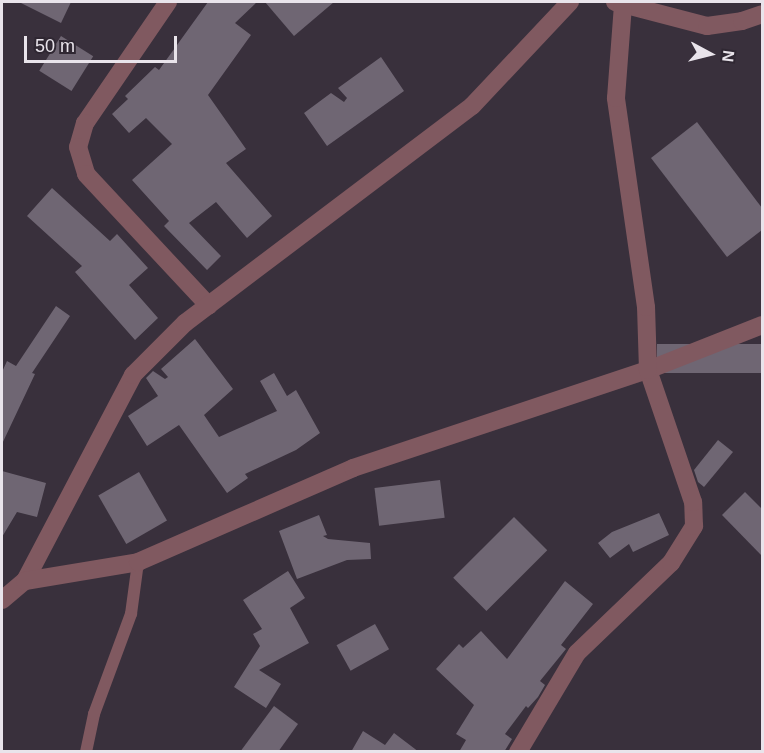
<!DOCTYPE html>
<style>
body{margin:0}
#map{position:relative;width:764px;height:753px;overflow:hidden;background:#39303c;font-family:Helvetica,sans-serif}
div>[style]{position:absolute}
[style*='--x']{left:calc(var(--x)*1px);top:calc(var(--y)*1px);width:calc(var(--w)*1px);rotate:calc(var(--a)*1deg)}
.building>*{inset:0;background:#6f6673;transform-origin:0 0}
.lane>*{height:12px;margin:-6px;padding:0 6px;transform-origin:6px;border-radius:6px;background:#805960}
.street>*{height:18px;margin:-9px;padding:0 9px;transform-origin:9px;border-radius:9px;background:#805960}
span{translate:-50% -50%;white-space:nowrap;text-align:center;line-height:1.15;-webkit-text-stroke:5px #2f2732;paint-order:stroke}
.frame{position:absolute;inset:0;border:3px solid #e9e4eb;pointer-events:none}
.north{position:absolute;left:680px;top:24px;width:60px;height:60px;-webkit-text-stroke:4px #2f2732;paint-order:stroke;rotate:97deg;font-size:16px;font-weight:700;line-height:24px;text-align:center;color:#e9e4eb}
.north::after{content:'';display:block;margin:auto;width:21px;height:27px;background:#e9e4eb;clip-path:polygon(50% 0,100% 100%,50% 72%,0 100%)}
.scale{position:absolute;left:24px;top:36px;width:153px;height:27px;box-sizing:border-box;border:3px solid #e9e4eb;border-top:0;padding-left:8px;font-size:18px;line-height:21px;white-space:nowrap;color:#e9e4eb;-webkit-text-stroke:4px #2f2732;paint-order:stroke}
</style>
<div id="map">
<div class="building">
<i style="clip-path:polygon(19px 2px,71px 2px,61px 23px)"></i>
<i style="clip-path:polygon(208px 2px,257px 2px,235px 23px,251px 35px,208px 95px,246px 149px,226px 163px,272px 216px,247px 238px,216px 202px,189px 223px,221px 256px,207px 270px,164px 226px,169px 221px,132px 180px,172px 144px,146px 118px,129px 133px,112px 114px,128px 99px,125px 96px,155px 67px,159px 70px)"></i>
<i style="clip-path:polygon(265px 2px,334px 2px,294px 36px)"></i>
<i style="left:61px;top:36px;width:38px;height:41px;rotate:32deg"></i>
<i style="clip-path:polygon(381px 57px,404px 91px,327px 146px,304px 113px,331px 93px,344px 102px,347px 98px,338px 88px)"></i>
<i style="clip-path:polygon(697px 122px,762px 208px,762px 230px,727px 257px,651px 158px)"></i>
<i style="clip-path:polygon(52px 188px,110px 241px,117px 234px,148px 268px,129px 285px,158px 318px,135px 340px,75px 272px,82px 266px,27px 216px)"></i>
<i style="clip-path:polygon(56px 306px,70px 316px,32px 373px,35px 374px,2px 444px,2px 372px,7px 361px,16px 366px)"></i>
<i style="clip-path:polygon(195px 339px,233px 389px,204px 415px,219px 437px,277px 411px,260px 381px,274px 373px,287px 396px,296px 390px,320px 433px,296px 450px,245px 474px,248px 478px,227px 493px,179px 425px,147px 446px,128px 416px,158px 396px,146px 378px,153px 371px,165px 379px,168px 377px,161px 369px)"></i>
<i style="left:762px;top:344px;width:29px;height:105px;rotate:90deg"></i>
<i style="clip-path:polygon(718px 440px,733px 452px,704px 487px,698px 482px,694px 470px)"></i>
<i style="clip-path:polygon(2px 471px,46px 483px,37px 517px,17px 512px,2px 537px)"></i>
<i style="left:139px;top:472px;width:56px;height:47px;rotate:60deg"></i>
<i style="left:440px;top:480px;width:38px;height:66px;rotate:83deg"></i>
<i style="clip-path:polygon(745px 492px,762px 509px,762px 556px,722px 515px)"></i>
<i style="clip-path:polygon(659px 513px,669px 535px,633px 552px,629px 544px,610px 558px,598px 543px,612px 532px)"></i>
<i style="clip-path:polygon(319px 515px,327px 535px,323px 536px,328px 539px,370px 543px,371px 559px,347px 560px,297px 579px,279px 531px)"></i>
<i style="left:514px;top:517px;width:47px;height:86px;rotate:45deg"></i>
<i style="clip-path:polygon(288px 571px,305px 598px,290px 608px,309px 643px,259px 670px,281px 684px,266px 708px,234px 687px,260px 646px,253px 634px,262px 629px,243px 600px)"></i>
<i style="clip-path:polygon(565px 581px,593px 604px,561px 645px,566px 649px,540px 681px,545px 685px,538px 697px,528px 708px,526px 706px,505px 734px,512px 739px,504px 752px,459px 752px,466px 740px,456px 734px,474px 705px,436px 669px,459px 644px,463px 648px,481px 631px,507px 659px)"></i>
<i style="left:375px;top:624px;width:29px;height:44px;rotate:61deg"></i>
<i style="clip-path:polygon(274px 706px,298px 724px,278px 752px,240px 752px)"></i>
<i style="clip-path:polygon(363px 731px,385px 745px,394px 733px,419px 752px,351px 752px)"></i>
</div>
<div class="lane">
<i style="--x:86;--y:752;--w:39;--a:-78"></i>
<i style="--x:94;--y:714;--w:107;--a:-69.7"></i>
<i style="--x:131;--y:614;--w:52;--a:-82.3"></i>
</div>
<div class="street">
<i style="--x:168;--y:2;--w:147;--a:124.4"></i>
<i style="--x:85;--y:123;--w:25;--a:106"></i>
<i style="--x:78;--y:147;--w:28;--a:73"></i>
<i style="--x:86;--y:174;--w:180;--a:47"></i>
<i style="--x:615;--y:2;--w:95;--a:14.6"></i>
<i style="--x:707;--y:26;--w:35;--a:-8"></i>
<i style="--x:742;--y:21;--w:21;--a:-19"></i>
<i style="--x:25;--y:581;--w:233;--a:-62.3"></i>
<i style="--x:133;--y:375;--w:74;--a:-45"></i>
<i style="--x:185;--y:323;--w:360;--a:-37.1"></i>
<i style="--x:472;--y:106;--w:143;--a:-46.7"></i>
<i style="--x:2;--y:600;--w:30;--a:-40"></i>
<i style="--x:25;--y:581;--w:115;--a:-9.5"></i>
<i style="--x:138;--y:562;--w:235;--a:-23.6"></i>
<i style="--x:353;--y:468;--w:311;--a:-18.4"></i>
<i style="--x:648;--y:370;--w:123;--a:-21.5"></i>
<i style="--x:518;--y:752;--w:115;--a:-59.2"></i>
<i style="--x:577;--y:653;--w:130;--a:-43.8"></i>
<i style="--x:671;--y:563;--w:44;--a:-58.1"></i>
<i style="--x:694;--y:526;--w:24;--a:-92"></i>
<i style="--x:693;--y:502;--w:139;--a:-108.8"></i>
<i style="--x:648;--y:370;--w:63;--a:-91.8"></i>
<i style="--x:646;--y:307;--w:211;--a:-98.2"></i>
<i style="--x:616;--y:98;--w:94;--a:-85.7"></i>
</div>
<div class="frame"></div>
<div class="north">N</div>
<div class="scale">50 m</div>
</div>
